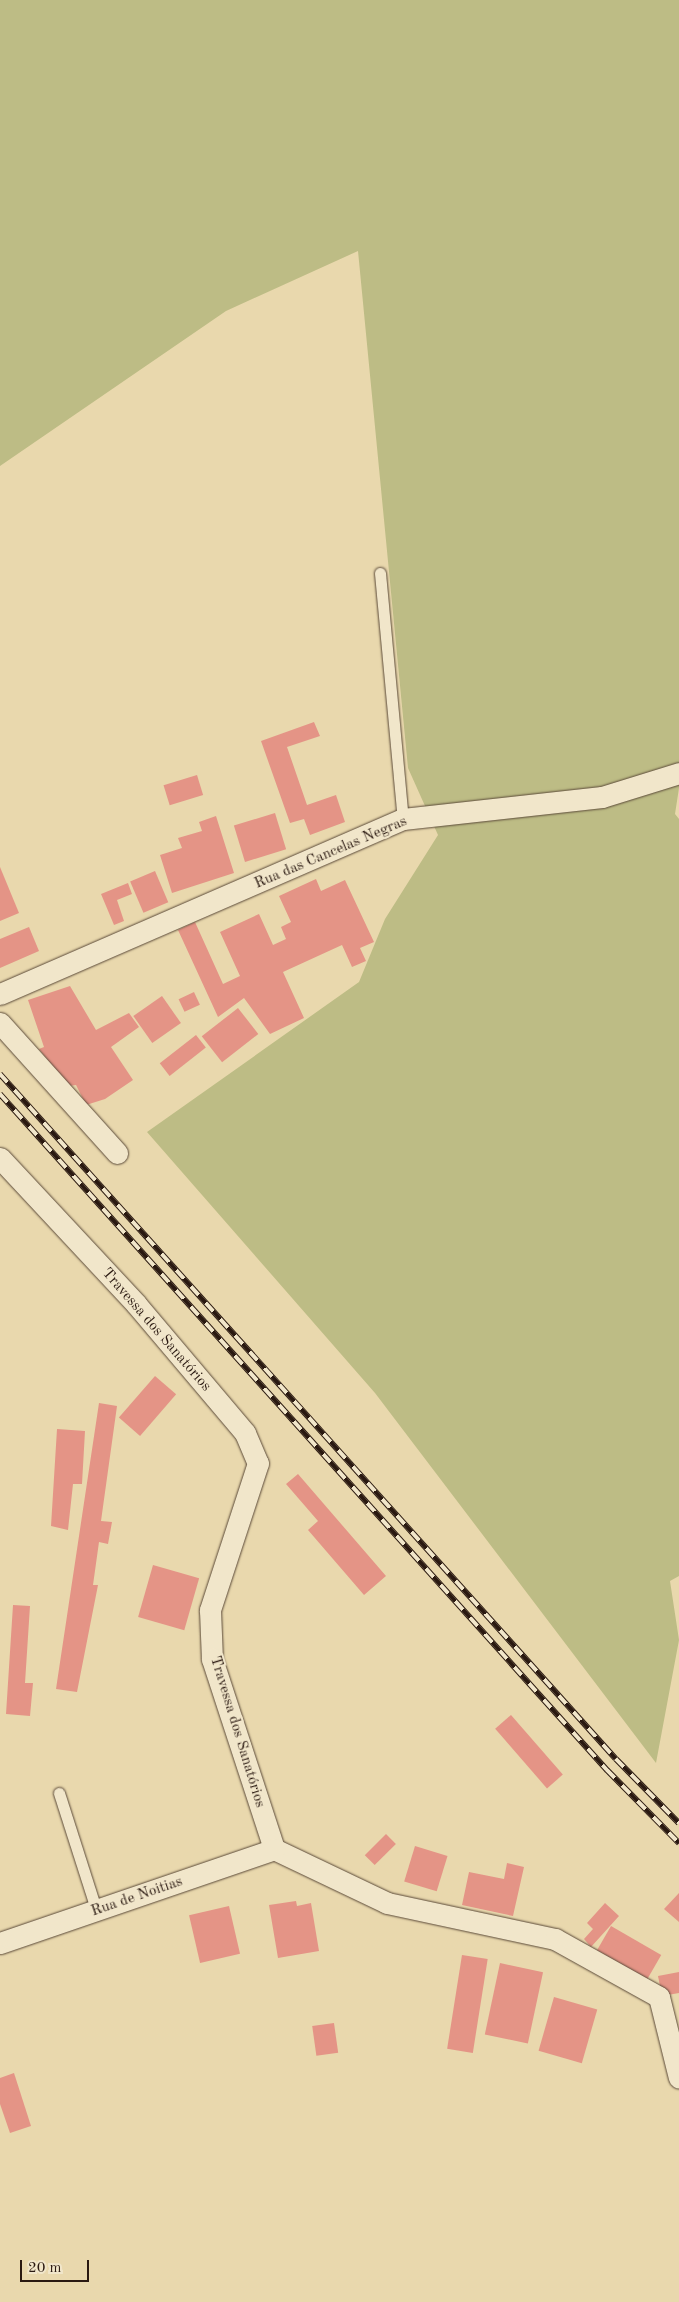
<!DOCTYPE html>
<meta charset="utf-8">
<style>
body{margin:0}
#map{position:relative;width:679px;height:2302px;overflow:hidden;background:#e9d8ad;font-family:"Old Standard TT",serif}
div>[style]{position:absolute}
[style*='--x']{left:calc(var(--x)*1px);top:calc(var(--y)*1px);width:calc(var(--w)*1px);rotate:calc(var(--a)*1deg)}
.green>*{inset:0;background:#bdbc85}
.building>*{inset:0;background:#e49486;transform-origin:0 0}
.roads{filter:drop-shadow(0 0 1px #5a4938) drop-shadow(0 0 1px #5a4938)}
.service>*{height:11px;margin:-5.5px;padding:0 5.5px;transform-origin:5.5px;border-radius:5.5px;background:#f1e6ca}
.minor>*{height:21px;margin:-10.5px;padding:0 10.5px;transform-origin:10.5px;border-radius:10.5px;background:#f1e6ca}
.rail>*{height:5.5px;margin-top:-2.75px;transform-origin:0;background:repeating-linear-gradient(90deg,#f1e6ca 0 11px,#2a1911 0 22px);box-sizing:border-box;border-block:1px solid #2a1911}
span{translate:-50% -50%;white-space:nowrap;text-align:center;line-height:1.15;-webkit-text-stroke:4px #f1e6ca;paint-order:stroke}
.street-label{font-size:15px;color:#2a1911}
.scale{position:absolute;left:20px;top:2260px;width:69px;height:22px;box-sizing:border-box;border:2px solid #2a1911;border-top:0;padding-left:6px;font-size:15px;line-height:18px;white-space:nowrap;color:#2a1911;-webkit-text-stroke:4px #f1e6ca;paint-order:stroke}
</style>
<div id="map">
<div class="green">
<i style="clip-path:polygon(0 0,679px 0,679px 788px,675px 814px,679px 819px,679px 1576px,670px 1581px,679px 1640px,656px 1763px,375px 1393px,147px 1132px,359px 982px,385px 919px,438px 835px,408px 768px,358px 251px,226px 311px,0 466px)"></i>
</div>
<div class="building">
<i style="clip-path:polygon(314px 722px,320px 736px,287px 747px,307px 805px,336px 795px,345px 822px,310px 835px,304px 819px,290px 823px,261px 741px)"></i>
<i style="left:197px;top:775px;width:21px;height:35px;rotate:73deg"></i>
<i style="left:275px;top:813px;width:38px;height:43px;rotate:73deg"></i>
<i style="clip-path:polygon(216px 816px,234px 873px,172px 893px,160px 855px,182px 848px,178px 838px,202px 831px,199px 822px)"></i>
<i style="clip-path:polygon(0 867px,19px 913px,0 921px)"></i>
<i style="left:155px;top:871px;width:34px;height:27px;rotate:67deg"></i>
<i style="clip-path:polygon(316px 879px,321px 891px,345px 880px,374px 942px,360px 948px,366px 961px,352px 967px,342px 945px,283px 972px,304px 1018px,270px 1034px,244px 998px,218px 1017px,178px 930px,195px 922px,223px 984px,240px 976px,220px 932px,259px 914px,273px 945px,286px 939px,281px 927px,291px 922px,279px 896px)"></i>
<i style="clip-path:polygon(128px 883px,132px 894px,117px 900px,124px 921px,114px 925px,101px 894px)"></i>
<i style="clip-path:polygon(29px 927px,39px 951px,0 968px,0 939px)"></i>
<i style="clip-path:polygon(70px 986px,96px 1030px,129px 1013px,139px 1027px,111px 1047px,133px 1080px,105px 1099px,86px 1105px,76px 1085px,68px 1086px,39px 1049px,44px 1047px,28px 1000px)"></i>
<i style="left:194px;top:992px;width:14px;height:17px;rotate:65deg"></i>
<i style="left:162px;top:996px;width:33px;height:35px;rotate:55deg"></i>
<i style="left:238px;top:1008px;width:33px;height:46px;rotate:52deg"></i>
<i style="left:196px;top:1035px;width:16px;height:46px;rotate:52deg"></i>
<i style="left:155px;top:1376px;width:28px;height:55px;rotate:41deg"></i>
<i style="clip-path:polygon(99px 1403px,117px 1406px,101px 1521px,112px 1522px,108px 1544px,99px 1542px,93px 1585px,98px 1585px,77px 1692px,56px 1689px)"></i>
<i style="clip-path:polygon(57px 1429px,85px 1431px,82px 1484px,73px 1484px,68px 1530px,51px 1526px)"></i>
<i style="clip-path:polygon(298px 1474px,386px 1576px,364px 1595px,308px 1530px,318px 1521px,286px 1484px)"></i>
<i style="left:153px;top:1565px;width:48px;height:54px;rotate:16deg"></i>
<i style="clip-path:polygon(13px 1605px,30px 1606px,25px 1683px,33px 1683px,30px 1716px,6px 1714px)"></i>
<i style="left:511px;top:1715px;width:79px;height:21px;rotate:49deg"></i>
<i style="left:386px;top:1834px;width:14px;height:30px;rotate:45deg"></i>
<i style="left:415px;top:1846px;width:34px;height:37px;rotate:17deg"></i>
<i style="clip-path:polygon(507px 1863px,524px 1867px,513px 1916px,462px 1905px,469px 1872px,504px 1879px)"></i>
<i style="clip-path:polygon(679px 1893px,679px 1922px,664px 1909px)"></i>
<i style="clip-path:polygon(296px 1901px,297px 1906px,311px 1903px,319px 1951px,278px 1958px,269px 1905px)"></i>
<i style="clip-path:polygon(605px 1903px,619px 1916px,591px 1947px,584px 1939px,593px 1929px,587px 1923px)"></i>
<i style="left:229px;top:1906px;width:49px;height:41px;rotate:77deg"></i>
<i style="left:611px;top:1926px;width:58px;height:28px;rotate:30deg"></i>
<i style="left:462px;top:1955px;width:26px;height:95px;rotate:9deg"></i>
<i style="left:500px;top:1963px;width:44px;height:73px;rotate:12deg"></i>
<i style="clip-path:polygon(679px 1972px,679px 1993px,662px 1996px,658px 1976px)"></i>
<i style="left:554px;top:1997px;width:45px;height:56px;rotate:16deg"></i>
<i style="left:334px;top:2023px;width:30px;height:22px;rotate:82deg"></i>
<i style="clip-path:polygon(14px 2073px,31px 2126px,10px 2133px,0 2104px,0 2078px)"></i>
</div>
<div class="roads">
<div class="service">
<i style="--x:380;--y:573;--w:247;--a:84.7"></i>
<i style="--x:59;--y:1793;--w:125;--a:72.3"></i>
</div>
<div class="minor">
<i style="--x:0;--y:994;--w:439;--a:-23.5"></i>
<i style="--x:403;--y:819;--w:200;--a:-6.3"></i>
<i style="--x:602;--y:797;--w:81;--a:-17.3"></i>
<i style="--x:0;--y:1023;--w:175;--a:48"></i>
<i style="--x:0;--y:1158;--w:200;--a:47"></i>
<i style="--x:136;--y:1304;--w:169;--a:49.8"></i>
<i style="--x:245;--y:1433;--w:33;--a:67"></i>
<i style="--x:258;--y:1463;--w:155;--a:108.1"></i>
<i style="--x:210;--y:1610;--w:49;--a:87.7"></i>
<i style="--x:212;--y:1659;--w:200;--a:71.9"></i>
<i style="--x:274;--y:1849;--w:125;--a:25.5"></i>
<i style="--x:387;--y:1903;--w:172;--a:12.1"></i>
<i style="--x:555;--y:1939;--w:119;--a:29.1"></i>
<i style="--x:659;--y:1997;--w:83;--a:76.1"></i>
<i style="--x:0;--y:1943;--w:290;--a:-18.9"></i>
</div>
</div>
<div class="rail">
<i style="--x:0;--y:1074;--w:921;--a:48.04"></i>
<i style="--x:616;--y:1759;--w:90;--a:45.5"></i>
<i style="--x:0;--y:1094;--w:909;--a:48.08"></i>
<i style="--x:607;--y:1770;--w:103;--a:45.4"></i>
</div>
<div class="street-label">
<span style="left:331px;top:853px;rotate:-23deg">Rua das Cancelas Negras</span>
<span style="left:156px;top:1330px;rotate:49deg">Travessa dos Sanatórios</span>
<span style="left:237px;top:1732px;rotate:73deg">Travessa dos Sanatórios</span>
<span style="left:137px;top:1897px;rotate:-19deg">Rua de Noitias</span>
</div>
<div class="scale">20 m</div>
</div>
